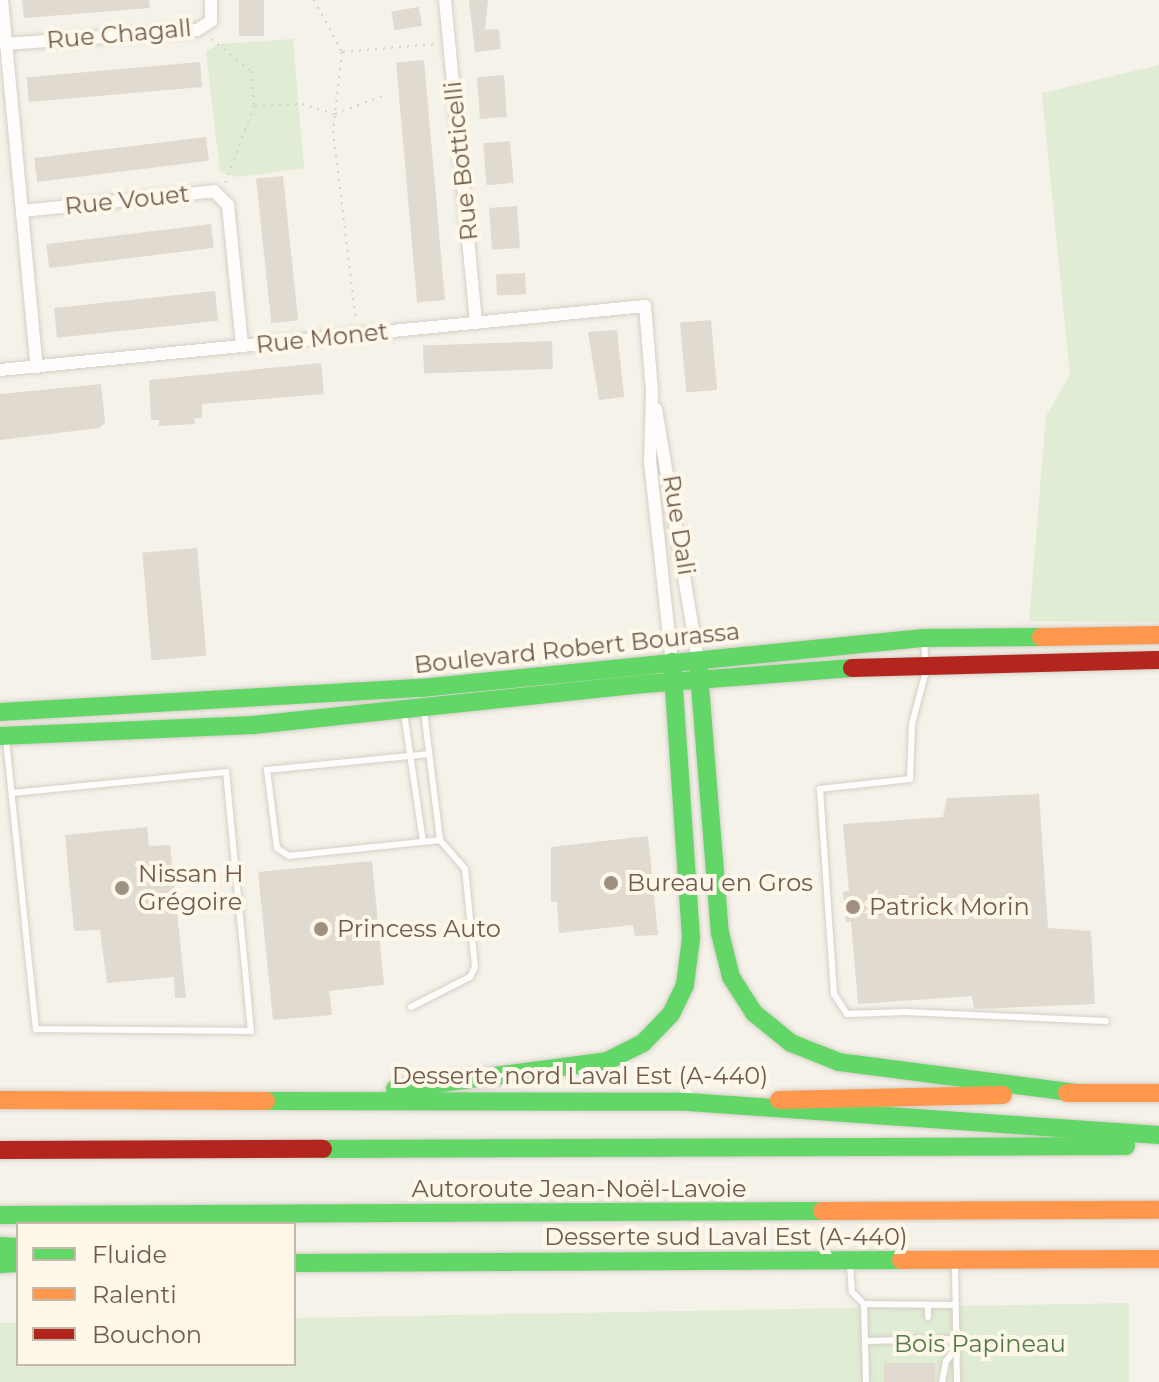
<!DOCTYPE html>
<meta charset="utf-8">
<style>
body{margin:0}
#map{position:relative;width:1159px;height:1382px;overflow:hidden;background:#f5f2e9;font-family:Montserrat,sans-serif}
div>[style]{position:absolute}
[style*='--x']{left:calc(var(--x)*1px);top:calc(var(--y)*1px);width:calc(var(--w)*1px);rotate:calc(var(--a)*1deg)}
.green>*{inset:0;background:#e0ecd4}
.building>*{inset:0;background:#e1dad1;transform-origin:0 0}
.path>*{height:2px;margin-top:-1px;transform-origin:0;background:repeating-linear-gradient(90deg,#d6d0ca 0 2px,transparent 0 8px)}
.roads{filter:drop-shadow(0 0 2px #d4cfc7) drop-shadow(0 0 2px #d4cfc7)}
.lane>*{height:6px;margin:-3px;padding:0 3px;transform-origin:3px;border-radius:3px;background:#fefdfc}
.street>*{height:12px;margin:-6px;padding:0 6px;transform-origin:6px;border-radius:6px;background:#fefdfc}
.fast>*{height:18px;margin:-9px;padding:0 9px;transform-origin:9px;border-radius:9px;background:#63d668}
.slow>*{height:18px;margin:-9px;padding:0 9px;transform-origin:9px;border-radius:9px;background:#ff974d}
.jam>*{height:18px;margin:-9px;padding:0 9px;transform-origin:9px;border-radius:9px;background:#b3261e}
.dots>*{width:22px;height:22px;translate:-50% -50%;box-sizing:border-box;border:4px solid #fef7ea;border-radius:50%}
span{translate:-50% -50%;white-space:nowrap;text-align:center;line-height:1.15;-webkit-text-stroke:8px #fef7ea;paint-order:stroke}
.street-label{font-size:24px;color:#715c4b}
.poi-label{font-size:24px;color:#715c4b}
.left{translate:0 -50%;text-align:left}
.park-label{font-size:24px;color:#537b47}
.legend{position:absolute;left:16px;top:1222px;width:280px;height:144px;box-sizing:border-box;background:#fef7ea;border:2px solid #c6b9aa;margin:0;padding:10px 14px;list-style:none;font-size:24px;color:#715c4b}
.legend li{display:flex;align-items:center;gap:16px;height:40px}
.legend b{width:40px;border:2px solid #c6b9aa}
</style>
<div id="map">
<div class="green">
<i style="clip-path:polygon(293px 39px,304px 168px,238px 177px,220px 172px,206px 51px,220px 44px)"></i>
<i style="clip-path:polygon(1159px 65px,1159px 622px,1029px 621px,1046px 416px,1070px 375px,1042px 93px)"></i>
<i style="clip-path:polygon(1129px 1303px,1129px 1382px,0 1382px,0 1323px,18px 1323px,18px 1364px,294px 1364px,294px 1318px)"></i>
</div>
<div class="building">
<i style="clip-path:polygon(22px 0,149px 0,150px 8px,24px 18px)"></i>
<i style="left:239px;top:0;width:25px;height:36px"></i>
<i style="clip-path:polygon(469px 0,488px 0,485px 30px,499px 29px,501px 49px,475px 52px)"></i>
<i style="left:419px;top:7px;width:19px;height:28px;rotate:81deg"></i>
<i style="left:424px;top:60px;width:241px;height:28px;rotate:85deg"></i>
<i style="left:200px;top:62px;width:25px;height:174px;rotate:85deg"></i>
<i style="left:504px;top:75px;width:42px;height:27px;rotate:86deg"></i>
<i style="left:206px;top:137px;width:24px;height:173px;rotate:83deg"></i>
<i style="left:510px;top:141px;width:42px;height:27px;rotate:85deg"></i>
<i style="left:283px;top:176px;width:145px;height:27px;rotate:84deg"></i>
<i style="left:517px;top:206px;width:42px;height:28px;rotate:86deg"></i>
<i style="left:211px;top:224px;width:24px;height:166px;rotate:83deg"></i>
<i style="left:525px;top:273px;width:21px;height:29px;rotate:87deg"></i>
<i style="left:215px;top:291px;width:30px;height:162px;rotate:84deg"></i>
<i style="left:711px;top:320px;width:70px;height:31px;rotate:85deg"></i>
<i style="clip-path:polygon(617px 330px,624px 397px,599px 400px,588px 332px)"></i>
<i style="left:552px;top:341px;width:28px;height:129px;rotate:88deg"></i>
<i style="clip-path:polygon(321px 363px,324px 394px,202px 404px,202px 418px,194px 418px,195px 424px,159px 426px,159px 420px,151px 420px,149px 380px)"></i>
<i style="clip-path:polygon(101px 384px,105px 423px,99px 428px,0 440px,0 394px)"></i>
<i style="left:197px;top:548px;width:108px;height:55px;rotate:85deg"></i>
<i style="clip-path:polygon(1039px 794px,1048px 928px,1091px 931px,1095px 1004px,974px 1009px,972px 996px,858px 1004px,851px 922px,846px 922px,844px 906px,843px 892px,849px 891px,843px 824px,943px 817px,947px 798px)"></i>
<i style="clip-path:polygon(147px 827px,149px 846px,170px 845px,186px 998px,175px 998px,174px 977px,107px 983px,100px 930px,74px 931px,65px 835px)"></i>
<i style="clip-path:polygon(648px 836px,658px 935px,635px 936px,633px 925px,559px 933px,557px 902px,551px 902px,551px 847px)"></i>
<i style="clip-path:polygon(372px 861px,384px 985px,329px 991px,332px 1015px,273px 1020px,258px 872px)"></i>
<i style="left:935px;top:1363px;width:19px;height:51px;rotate:90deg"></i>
</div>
<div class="path">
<i style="--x:314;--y:0;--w:59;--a:61.7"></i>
<i style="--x:342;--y:52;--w:80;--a:96.5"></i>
<i style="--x:333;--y:131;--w:192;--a:83.1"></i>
<i style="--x:211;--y:39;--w:51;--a:38.7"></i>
<i style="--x:251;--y:71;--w:35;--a:85"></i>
<i style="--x:254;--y:106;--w:83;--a:110.4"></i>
<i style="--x:343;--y:52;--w:93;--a:-4.9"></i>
<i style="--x:255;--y:106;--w:47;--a:-2.4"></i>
<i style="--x:302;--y:104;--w:34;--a:17"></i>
<i style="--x:335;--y:114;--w:50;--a:-21"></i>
</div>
<div class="roads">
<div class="lane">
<i style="--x:924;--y:641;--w:30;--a:86"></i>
<i style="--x:926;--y:671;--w:55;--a:104.8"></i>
<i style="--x:912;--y:724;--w:55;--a:92.1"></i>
<i style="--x:910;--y:779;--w:91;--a:173.7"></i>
<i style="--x:820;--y:789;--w:205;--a:86.1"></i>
<i style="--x:834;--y:994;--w:24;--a:57"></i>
<i style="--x:847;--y:1014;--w:59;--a:-1.9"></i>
<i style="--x:906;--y:1012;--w:200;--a:2.6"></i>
<i style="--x:404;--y:713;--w:130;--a:81.6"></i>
<i style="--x:6;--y:740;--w:291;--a:84.1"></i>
<i style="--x:36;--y:1029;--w:215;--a:0.5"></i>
<i style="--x:251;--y:1031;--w:260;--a:-95.5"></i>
<i style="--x:226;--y:772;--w:215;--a:174.4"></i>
<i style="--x:429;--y:754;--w:163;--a:174.4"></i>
<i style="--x:267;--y:770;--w:79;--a:82.7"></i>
<i style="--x:277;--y:848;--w:14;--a:34"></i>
<i style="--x:289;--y:856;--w:152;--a:-6"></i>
<i style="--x:411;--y:1007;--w:66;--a:-27"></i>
<i style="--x:470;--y:977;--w:11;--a:-63"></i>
<i style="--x:475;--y:967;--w:99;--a:-95.8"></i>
<i style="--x:465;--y:869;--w:38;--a:-131"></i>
<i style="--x:440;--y:840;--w:129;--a:-97.1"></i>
<i style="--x:850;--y:1265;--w:27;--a:86"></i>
<i style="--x:852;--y:1292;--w:17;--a:45"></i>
<i style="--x:864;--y:1304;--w:78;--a:88.5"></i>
<i style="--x:955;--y:1266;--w:116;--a:89"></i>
<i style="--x:864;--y:1304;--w:92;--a:0.6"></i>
<i style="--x:928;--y:1305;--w:12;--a:90"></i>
<i style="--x:865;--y:1341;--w:91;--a:-1.3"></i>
<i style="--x:942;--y:1382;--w:21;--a:-79"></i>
<i style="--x:946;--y:1361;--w:14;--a:-51"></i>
</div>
<div class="street">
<i style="--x:2;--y:0;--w:369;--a:84.6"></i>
<i style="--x:445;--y:0;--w:324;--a:84.5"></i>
<i style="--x:6;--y:44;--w:192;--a:-4.2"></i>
<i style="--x:197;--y:30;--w:17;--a:-33"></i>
<i style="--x:211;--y:21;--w:21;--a:-90"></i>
<i style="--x:22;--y:211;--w:193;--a:-5.9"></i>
<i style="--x:214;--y:191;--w:20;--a:45"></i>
<i style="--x:228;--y:205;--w:142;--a:84.3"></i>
<i style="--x:0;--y:370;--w:648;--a:-5.67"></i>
<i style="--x:645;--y:306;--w:85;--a:85.3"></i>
<i style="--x:652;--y:391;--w:70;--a:91.6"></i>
<i style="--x:650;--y:461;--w:202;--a:83.8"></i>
<i style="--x:656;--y:409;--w:255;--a:80.5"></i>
</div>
<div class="fast">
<i style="--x:698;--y:661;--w:273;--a:85.4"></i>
<i style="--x:720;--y:933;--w:45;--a:76"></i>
<i style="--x:731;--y:977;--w:43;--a:57.4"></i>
<i style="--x:754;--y:1013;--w:48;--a:39"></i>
<i style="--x:791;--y:1043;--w:52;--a:21.6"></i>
<i style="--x:839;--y:1062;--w:240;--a:7.4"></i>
<i style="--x:0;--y:712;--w:422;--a:-3.3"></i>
<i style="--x:421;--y:688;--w:505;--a:-5.68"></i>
<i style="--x:924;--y:638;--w:117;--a:-0.5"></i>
<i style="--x:0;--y:736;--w:253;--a:-2.5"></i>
<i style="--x:253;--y:725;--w:393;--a:-6"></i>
<i style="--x:644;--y:684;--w:209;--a:-4.4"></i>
<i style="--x:395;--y:1089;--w:214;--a:-7.5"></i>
<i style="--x:607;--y:1061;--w:40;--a:-26.6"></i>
<i style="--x:643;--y:1043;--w:40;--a:-46"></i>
<i style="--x:671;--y:1014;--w:32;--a:-64"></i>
<i style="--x:685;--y:985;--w:47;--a:-82.7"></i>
<i style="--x:691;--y:938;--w:277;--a:-93.9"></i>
<i style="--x:266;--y:1101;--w:422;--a:0.1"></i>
<i style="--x:688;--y:1102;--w:472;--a:4"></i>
<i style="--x:323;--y:1149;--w:803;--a:-0.21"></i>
<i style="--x:0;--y:1215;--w:822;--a:-0.28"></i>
<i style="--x:0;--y:1246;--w:18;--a:3"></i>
<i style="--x:294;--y:1263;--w:607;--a:-0.28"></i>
<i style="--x:0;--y:1264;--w:18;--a:-3"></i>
</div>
<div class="slow">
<i style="--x:1041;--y:637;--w:118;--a:-1"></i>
<i style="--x:1067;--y:1093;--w:92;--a:0"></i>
<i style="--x:0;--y:1100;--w:266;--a:0.2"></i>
<i style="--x:779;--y:1100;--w:224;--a:-1.3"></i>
<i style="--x:822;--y:1211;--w:337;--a:-0.2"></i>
<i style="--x:901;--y:1260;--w:258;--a:-0.2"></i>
</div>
<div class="jam">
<i style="--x:852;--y:668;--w:307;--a:-1.5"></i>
<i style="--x:0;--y:1150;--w:323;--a:-0.2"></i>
</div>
</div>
<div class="dots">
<i style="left:611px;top:883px;background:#9f9082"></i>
<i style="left:122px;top:888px;background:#9f9082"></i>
<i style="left:853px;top:907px;background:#9f9082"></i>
<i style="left:321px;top:929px;background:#9f9082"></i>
</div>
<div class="street-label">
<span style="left:119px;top:34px;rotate:-5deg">Rue Chagall</span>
<span style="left:461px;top:161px;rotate:-96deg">Rue Botticelli</span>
<span style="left:127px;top:200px;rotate:-6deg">Rue Vouet</span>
<span style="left:322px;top:338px;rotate:-6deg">Rue Monet</span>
<span style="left:679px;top:525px;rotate:81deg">Rue Dali</span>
<span style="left:577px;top:648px;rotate:-6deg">Boulevard Robert Bourassa</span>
<span style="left:580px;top:1076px">Desserte nord Laval Est (A-440)</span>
<span style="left:579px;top:1189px">Autoroute Jean-Noël-Lavoie</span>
<span style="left:726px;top:1237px">Desserte sud Laval Est (A-440)</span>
</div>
<div class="poi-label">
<span class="left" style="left:138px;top:888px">Nissan H<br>Grégoire</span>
<span class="left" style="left:627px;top:883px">Bureau en Gros</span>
<span class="left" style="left:869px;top:907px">Patrick Morin</span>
<span class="left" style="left:337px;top:929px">Princess Auto</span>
</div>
<div class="park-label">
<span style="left:980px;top:1344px">Bois Papineau</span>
</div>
<ul class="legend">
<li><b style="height:10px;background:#63d668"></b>Fluide</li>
<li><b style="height:10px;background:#ff974d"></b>Ralenti</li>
<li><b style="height:10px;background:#b3261e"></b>Bouchon</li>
</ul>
</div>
